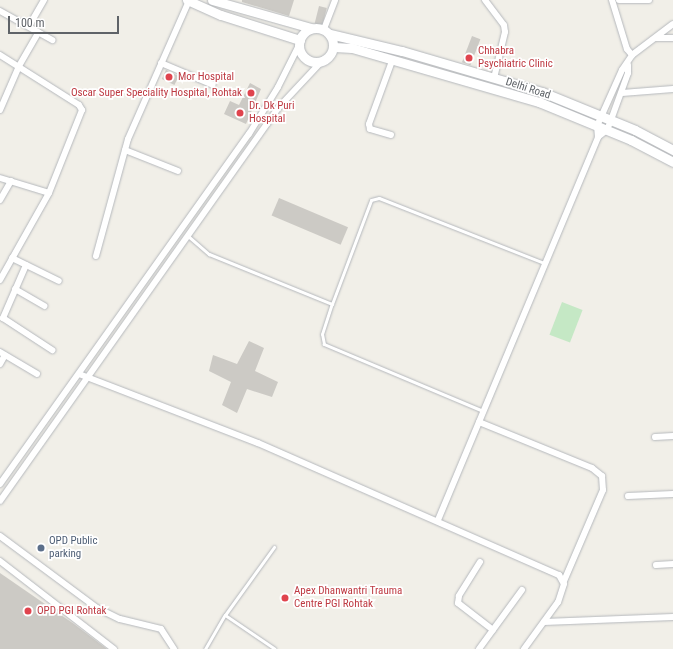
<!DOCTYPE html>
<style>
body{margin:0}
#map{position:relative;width:673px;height:649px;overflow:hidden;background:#f1efe8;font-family:"Roboto Condensed",sans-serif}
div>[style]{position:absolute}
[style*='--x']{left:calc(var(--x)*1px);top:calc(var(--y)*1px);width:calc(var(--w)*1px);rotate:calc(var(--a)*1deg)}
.green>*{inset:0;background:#c5e8c5;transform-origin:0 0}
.building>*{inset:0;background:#cccac5;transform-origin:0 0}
.roads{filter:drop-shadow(0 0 1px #b5b8bc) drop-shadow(0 0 1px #b5b8bc)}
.service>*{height:3px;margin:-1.5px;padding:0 1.5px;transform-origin:1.5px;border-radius:1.5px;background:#fff}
.minor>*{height:6px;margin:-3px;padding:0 3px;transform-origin:3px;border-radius:3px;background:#fff}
.secondary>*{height:9px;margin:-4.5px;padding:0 4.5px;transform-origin:4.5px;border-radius:4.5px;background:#fff}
.secondary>.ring{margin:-4.5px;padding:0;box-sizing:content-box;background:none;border:9px solid #fff;border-radius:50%}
.dots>*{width:11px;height:11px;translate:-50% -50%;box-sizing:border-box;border:2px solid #fff;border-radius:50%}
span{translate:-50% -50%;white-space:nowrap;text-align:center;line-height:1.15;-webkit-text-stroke:3.5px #fff;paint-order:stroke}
.health-label{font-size:11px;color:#be3a42}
.left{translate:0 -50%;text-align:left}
.right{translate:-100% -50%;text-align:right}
.street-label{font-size:11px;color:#5f6368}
.service-label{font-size:11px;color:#4e5e75}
.scale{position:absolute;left:8px;top:16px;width:111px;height:18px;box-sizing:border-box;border:2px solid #5f6368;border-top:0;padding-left:5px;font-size:12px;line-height:14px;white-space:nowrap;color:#5f6368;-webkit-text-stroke:3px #fff;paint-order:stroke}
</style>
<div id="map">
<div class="green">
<i style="left:562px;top:302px;width:22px;height:35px;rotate:21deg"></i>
</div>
<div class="building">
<i style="clip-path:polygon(242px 0,294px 0,289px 16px,242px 2px)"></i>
<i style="left:319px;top:6px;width:8px;height:18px;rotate:14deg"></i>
<i style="left:472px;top:36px;width:9px;height:28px;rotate:21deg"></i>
<i style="left:166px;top:70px;width:14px;height:10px;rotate:25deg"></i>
<i style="clip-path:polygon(250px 83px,261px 89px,246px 124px,224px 114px,230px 101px,239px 105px)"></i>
<i style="left:279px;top:198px;width:75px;height:19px;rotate:23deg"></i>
<i style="clip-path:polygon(249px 341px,264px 348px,255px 371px,278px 382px,272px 397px,247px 389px,237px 413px,222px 405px,231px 382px,209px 371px,213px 355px,237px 364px)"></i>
<i style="clip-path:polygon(0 573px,74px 624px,107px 649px,0 649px)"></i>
</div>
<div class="roads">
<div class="service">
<i style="--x:188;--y:236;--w:28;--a:41"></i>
<i style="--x:209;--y:254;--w:133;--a:22.1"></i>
<i style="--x:483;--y:411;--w:173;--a:-157.2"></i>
<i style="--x:324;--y:344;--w:10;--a:-101"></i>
<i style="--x:322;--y:334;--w:32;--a:-72"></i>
<i style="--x:332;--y:304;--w:111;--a:-69.4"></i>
<i style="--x:371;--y:200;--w:8;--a:-14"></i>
<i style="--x:379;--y:198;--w:177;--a:21.5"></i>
<i style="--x:225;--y:615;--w:60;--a:34.2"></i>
<i style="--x:205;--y:649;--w:39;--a:-60"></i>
<i style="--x:225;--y:615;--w:84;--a:-54.2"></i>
</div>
<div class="minor">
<i style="--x:485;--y:0;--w:31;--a:53"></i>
<i style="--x:504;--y:25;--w:7;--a:82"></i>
<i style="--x:505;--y:32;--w:47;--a:103.4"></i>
<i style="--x:612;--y:0;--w:51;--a:73"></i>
<i style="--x:627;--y:49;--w:8;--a:50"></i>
<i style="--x:619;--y:0;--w:30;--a:0"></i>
<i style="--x:0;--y:11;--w:60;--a:29.1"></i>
<i style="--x:29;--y:26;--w:30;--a:-60"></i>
<i style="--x:324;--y:29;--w:31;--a:-69"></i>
<i style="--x:656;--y:38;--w:17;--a:0"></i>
<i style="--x:0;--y:55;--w:93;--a:32.3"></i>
<i style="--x:79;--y:105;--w:6;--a:59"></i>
<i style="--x:82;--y:110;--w:89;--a:111.7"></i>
<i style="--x:49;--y:193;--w:100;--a:119.4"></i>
<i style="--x:161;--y:63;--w:56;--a:22.9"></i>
<i style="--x:622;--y:93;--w:51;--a:-4.5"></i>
<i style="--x:0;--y:110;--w:48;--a:-66.6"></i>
<i style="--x:19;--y:66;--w:39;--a:-60"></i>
<i style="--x:391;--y:135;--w:22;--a:-164"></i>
<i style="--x:370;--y:129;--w:5;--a:-101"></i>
<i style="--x:369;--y:124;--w:67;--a:-69.9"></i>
<i style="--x:598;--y:137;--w:11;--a:-38"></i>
<i style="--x:607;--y:130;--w:11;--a:-68"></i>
<i style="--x:611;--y:120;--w:50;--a:-70.1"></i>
<i style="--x:628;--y:73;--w:8;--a:-90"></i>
<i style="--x:125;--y:150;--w:57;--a:21.6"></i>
<i style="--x:0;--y:178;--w:51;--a:17"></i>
<i style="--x:0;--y:200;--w:22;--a:-60"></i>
<i style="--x:96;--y:256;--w:121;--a:-74.7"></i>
<i style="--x:128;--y:139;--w:151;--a:-66.2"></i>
<i style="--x:12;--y:258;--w:52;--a:26.1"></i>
<i style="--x:26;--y:265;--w:58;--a:113.5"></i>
<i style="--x:3;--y:318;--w:59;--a:33.1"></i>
<i style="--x:15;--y:289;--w:34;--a:30"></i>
<i style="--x:0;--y:352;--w:43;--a:30.7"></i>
<i style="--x:0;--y:364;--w:10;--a:-61"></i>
<i style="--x:79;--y:374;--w:192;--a:21.1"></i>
<i style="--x:258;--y:443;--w:329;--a:23.7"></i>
<i style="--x:559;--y:575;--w:10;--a:61"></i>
<i style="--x:564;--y:584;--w:19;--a:108"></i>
<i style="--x:558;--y:602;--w:58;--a:125.9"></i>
<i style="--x:479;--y:422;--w:122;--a:22.2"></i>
<i style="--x:592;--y:468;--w:13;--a:39"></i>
<i style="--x:602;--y:476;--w:14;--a:86"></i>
<i style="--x:603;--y:490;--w:99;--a:113.2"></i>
<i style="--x:655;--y:437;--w:18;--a:-3"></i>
<i style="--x:0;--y:484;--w:430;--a:-54.6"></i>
<i style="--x:249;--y:134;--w:55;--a:-58.3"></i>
<i style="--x:278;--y:87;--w:47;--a:-63.4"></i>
<i style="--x:628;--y:496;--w:45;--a:-2.5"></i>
<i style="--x:0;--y:501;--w:483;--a:-54.7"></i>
<i style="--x:279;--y:107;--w:63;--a:-46.9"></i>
<i style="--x:438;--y:520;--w:415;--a:-67.3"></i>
<i style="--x:598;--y:137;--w:11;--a:-95"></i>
<i style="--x:597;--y:126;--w:61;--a:-65.9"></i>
<i style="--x:622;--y:70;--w:18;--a:-56"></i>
<i style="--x:632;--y:55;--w:51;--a:-37.1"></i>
<i style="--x:0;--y:536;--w:121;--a:36.6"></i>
<i style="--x:97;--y:608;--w:25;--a:26"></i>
<i style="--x:120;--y:619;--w:42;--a:13.7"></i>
<i style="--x:161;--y:629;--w:24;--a:57"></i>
<i style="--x:0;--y:561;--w:144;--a:37.7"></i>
<i style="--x:480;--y:562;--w:40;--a:122"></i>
<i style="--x:459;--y:596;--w:7;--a:98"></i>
<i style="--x:458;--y:603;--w:44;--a:37.6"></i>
<i style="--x:656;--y:565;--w:17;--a:-3"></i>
<i style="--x:544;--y:622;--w:129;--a:-2.2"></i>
<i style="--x:479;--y:649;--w:73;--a:-53.9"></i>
</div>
<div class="secondary">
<i style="--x:187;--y:0;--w:37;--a:24"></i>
<i style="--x:221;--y:15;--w:83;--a:17.6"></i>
<i style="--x:212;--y:0;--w:103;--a:15.8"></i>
<i class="ring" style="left:299px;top:28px;width:25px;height:25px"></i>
<i style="--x:330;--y:34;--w:74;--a:13.3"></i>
<i style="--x:402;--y:51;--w:146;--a:16.3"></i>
<i style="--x:542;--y:92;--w:100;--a:22.2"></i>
<i style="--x:635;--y:130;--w:43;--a:27.8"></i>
<i style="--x:334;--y:47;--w:18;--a:3"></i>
<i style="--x:352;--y:48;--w:195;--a:16.1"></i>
<i style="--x:539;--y:102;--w:100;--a:22.4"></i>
<i style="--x:631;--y:140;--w:47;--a:27.6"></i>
</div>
</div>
<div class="dots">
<i style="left:469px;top:58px;background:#e0444e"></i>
<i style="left:169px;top:77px;background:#e0444e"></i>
<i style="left:251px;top:93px;background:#e0444e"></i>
<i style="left:240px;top:113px;background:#e0444e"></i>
<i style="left:41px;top:548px;background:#5c6f8a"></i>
<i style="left:285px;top:598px;background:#e0444e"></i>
<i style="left:28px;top:611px;background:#e0444e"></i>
</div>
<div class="health-label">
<span class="left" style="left:478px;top:58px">Chhabra<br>Psychiatric Clinic</span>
<span class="left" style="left:178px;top:77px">Mor Hospital</span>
<span class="right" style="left:242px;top:93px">Oscar Super Speciality Hospital, Rohtak</span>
<span class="left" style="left:249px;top:113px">Dr. Dk Puri<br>Hospital</span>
<span class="left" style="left:294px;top:598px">Apex Dhanwantri Trauma<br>Centre PGI Rohtak</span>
<span class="left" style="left:37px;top:611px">OPD PGI Rohtak</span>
</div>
<div class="street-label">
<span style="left:528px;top:89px;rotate:18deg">Delhi Road</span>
</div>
<div class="service-label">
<span class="left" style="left:49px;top:548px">OPD Public<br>parking</span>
</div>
<div class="scale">100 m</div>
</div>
